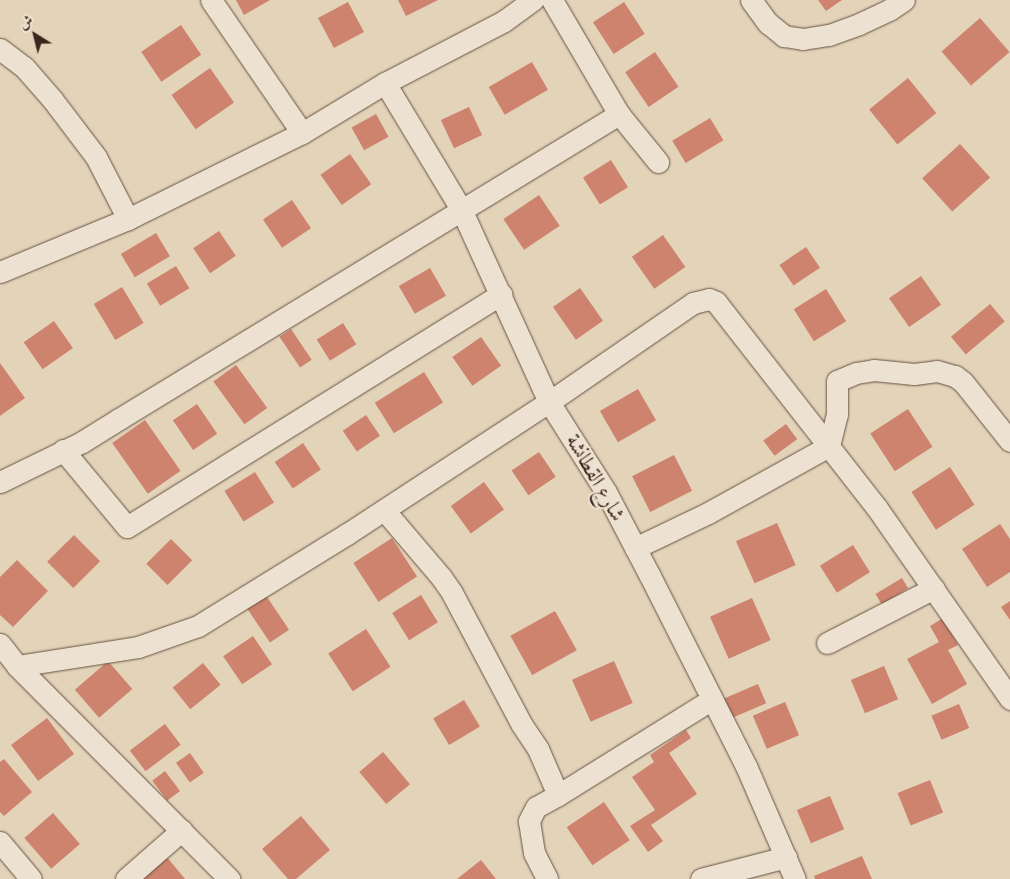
<!DOCTYPE html>
<meta charset="utf-8">
<style>
body{margin:0}
#map{position:relative;width:1010px;height:879px;overflow:hidden;background:#e3d3b8;font-family:"IM FELL Double Pica",Amiri,serif}
div>[style]{position:absolute}
[style*='--x']{left:calc(var(--x)*1px);top:calc(var(--y)*1px);width:calc(var(--w)*1px);rotate:calc(var(--a)*1deg)}
.building>*{inset:0;background:#ce836f;transform-origin:0 0}
.roads{filter:drop-shadow(0 0 1px #665143) drop-shadow(0 0 1px #665143)}
.minor>*{height:21px;margin:-10.5px;padding:0 10.5px;transform-origin:10.5px;border-radius:10.5px;background:#ede2d1}
span{translate:-50% -50%;white-space:nowrap;text-align:center;line-height:1.15;-webkit-text-stroke:4px #ede2d1;paint-order:stroke}
.street-label{font-size:21px;color:#3c261c}
.north{position:absolute;left:10px;top:10px;width:50px;height:50px;-webkit-text-stroke:4px #ede2d1;paint-order:stroke;rotate:324deg;font-size:14px;font-weight:700;line-height:20px;text-align:center;color:#3c261c}
.north::after{content:'';display:block;margin:auto;width:18px;height:22px;background:#3c261c;clip-path:polygon(50% 0,100% 100%,50% 72%,0 100%)}
</style>
<div id="map">
<div class="building">
<i style="clip-path:polygon(236px 0,270px 0,244px 15px)"></i>
<i style="clip-path:polygon(398px 0,438px 0,406px 16px)"></i>
<i style="clip-path:polygon(818px 0,842px 0,826px 11px)"></i>
<i style="left:348px;top:2px;width:34px;height:34px;rotate:62deg"></i>
<i style="left:624px;top:2px;width:38px;height:37px;rotate:57deg"></i>
<i style="left:980px;top:18px;width:45px;height:51px;rotate:49deg"></i>
<i style="left:181px;top:25px;width:36px;height:48px;rotate:56deg"></i>
<i style="left:655px;top:52px;width:42px;height:36px;rotate:56deg"></i>
<i style="left:532px;top:62px;width:32px;height:50px;rotate:60deg"></i>
<i style="left:210px;top:68px;width:42px;height:47px;rotate:55deg"></i>
<i style="left:908px;top:78px;width:45px;height:50px;rotate:51deg"></i>
<i style="left:469px;top:107px;width:31px;height:31px;rotate:65deg"></i>
<i style="left:376px;top:114px;width:26px;height:28px;rotate:61deg"></i>
<i style="left:710px;top:118px;width:26px;height:44px;rotate:59deg"></i>
<i style="left:960px;top:144px;width:45px;height:51px;rotate:48deg"></i>
<i style="left:350px;top:154px;width:37px;height:36px;rotate:55deg"></i>
<i style="left:611px;top:160px;width:32px;height:33px;rotate:58deg"></i>
<i style="left:539px;top:195px;width:37px;height:43px;rotate:56deg"></i>
<i style="left:292px;top:200px;width:34px;height:35px;rotate:56deg"></i>
<i style="left:219px;top:231px;width:30px;height:31px;rotate:56deg"></i>
<i style="left:156px;top:233px;width:27px;height:41px;rotate:59deg"></i>
<i style="left:663px;top:235px;width:39px;height:38px;rotate:55deg"></i>
<i style="left:806px;top:247px;width:25px;height:32px;rotate:56deg"></i>
<i style="left:176px;top:266px;width:26px;height:34px;rotate:59deg"></i>
<i style="left:430px;top:268px;width:32px;height:36px;rotate:60deg"></i>
<i style="left:921px;top:276px;width:35px;height:39px;rotate:55deg"></i>
<i style="left:122px;top:287px;width:42px;height:33px;rotate:59deg"></i>
<i style="left:580px;top:288px;width:40px;height:33px;rotate:55deg"></i>
<i style="left:826px;top:289px;width:38px;height:38px;rotate:58deg"></i>
<i style="left:990px;top:304px;width:23px;height:51px;rotate:50deg"></i>
<i style="left:54px;top:321px;width:33px;height:37px;rotate:55deg"></i>
<i style="left:343px;top:323px;width:25px;height:31px;rotate:58deg"></i>
<i style="left:291px;top:329px;width:37px;height:14px;rotate:56deg"></i>
<i style="left:481px;top:337px;width:35px;height:35px;rotate:55deg"></i>
<i style="clip-path:polygon(0 363px,25px 398px,0 416px)"></i>
<i style="left:236px;top:365px;width:53px;height:28px;rotate:54deg"></i>
<i style="left:424px;top:372px;width:36px;height:58px;rotate:58deg"></i>
<i style="left:638px;top:389px;width:36px;height:44px;rotate:60deg"></i>
<i style="left:197px;top:404px;width:36px;height:29px;rotate:56deg"></i>
<i style="left:908px;top:409px;width:45px;height:45px;rotate:57deg"></i>
<i style="left:366px;top:415px;width:25px;height:28px;rotate:56deg"></i>
<i style="left:145px;top:420px;width:62px;height:40px;rotate:55deg"></i>
<i style="left:786px;top:424px;width:19px;height:28px;rotate:54deg"></i>
<i style="left:303px;top:443px;width:32px;height:34px;rotate:56deg"></i>
<i style="left:539px;top:452px;width:30px;height:33px;rotate:56deg"></i>
<i style="left:674px;top:455px;width:40px;height:47px;rotate:63deg"></i>
<i style="left:950px;top:467px;width:45px;height:46px;rotate:57deg"></i>
<i style="left:255px;top:472px;width:36px;height:36px;rotate:58deg"></i>
<i style="left:484px;top:482px;width:34px;height:41px;rotate:54deg"></i>
<i style="left:777px;top:523px;width:46px;height:45px;rotate:66deg"></i>
<i style="clip-path:polygon(1000px 524px,1010px 539px,1010px 572px,987px 587px,962px 549px)"></i>
<i style="left:74px;top:535px;width:37px;height:38px;rotate:45deg"></i>
<i style="left:392px;top:538px;width:46px;height:46px;rotate:57deg"></i>
<i style="left:171px;top:539px;width:30px;height:35px;rotate:45deg"></i>
<i style="left:853px;top:545px;width:32px;height:39px;rotate:58deg"></i>
<i style="clip-path:polygon(17px 560px,48px 591px,13px 627px,0 615px,0 577px)"></i>
<i style="left:902px;top:578px;width:12px;height:31px;rotate:59deg"></i>
<i style="left:265px;top:594px;width:43px;height:23px;rotate:56deg"></i>
<i style="left:421px;top:595px;width:32px;height:34px;rotate:58deg"></i>
<i style="left:752px;top:598px;width:46px;height:46px;rotate:66deg"></i>
<i style="clip-path:polygon(1010px 601px,1010px 620px,1001px 607px)"></i>
<i style="left:555px;top:611px;width:45px;height:51px;rotate:61deg"></i>
<i style="clip-path:polygon(943px 618px,958px 645px,948px 650px,967px 684px,932px 704px,907px 659px,939px 642px,930px 626px)"></i>
<i style="left:366px;top:629px;width:45px;height:45px;rotate:57deg"></i>
<i style="left:253px;top:636px;width:34px;height:36px;rotate:56deg"></i>
<i style="left:108px;top:661px;width:37px;height:44px;rotate:49deg"></i>
<i style="left:614px;top:661px;width:46px;height:46px;rotate:66deg"></i>
<i style="left:203px;top:663px;width:28px;height:39px;rotate:51deg"></i>
<i style="left:884px;top:666px;width:36px;height:36px;rotate:67deg"></i>
<i style="left:758px;top:684px;width:21px;height:40px;rotate:67deg"></i>
<i style="left:464px;top:700px;width:31px;height:36px;rotate:59deg"></i>
<i style="left:785px;top:702px;width:36px;height:35px;rotate:67deg"></i>
<i style="left:959px;top:704px;width:26px;height:30px;rotate:67deg"></i>
<i style="left:47px;top:718px;width:45px;height:45px;rotate:53deg"></i>
<i style="left:165px;top:724px;width:26px;height:44px;rotate:53deg"></i>
<i style="clip-path:polygon(686px 730px,691px 738px,669px 753px,697px 794px,651px 825px,663px 841px,648px 852px,630px 826px,655px 810px,632px 777px,654px 762px,650px 755px)"></i>
<i style="left:383px;top:752px;width:42px;height:31px;rotate:50deg"></i>
<i style="left:190px;top:753px;width:24px;height:17px;rotate:55deg"></i>
<i style="clip-path:polygon(4px 759px,32px 792px,4px 816px,0 812px,0 762px)"></i>
<i style="left:165px;top:771px;width:25px;height:16px;rotate:53deg"></i>
<i style="left:930px;top:780px;width:35px;height:35px;rotate:68deg"></i>
<i style="left:830px;top:796px;width:36px;height:36px;rotate:67deg"></i>
<i style="left:604px;top:802px;width:46px;height:45px;rotate:56deg"></i>
<i style="left:53px;top:813px;width:41px;height:38px;rotate:49deg"></i>
<i style="clip-path:polygon(301px 816px,330px 850px,296px 879px,288px 879px,262px 849px)"></i>
<i style="clip-path:polygon(166px 856px,185px 879px,138px 879px)"></i>
<i style="clip-path:polygon(862px 856px,872px 879px,815px 879px,814px 876px)"></i>
<i style="clip-path:polygon(481px 860px,496px 879px,457px 879px)"></i>
</div>
<div class="roads">
<div class="minor">
<i style="--x:211;--y:0;--w:161;--a:55.6"></i>
<i style="--x:552;--y:0;--w:132;--a:59.6"></i>
<i style="--x:619;--y:114;--w:62;--a:50.9"></i>
<i style="--x:751;--y:0;--w:29;--a:54"></i>
<i style="--x:768;--y:23;--w:21;--a:39"></i>
<i style="--x:784;--y:36;--w:19;--a:9"></i>
<i style="--x:803;--y:39;--w:26;--a:-9"></i>
<i style="--x:829;--y:35;--w:32;--a:-20"></i>
<i style="--x:859;--y:24;--w:33;--a:-25"></i>
<i style="--x:889;--y:10;--w:18;--a:-34"></i>
<i style="--x:0;--y:49;--w:30;--a:37"></i>
<i style="--x:24;--y:67;--w:43;--a:48.8"></i>
<i style="--x:52;--y:99;--w:73;--a:52.8"></i>
<i style="--x:96;--y:157;--w:70;--a:62.7"></i>
<i style="--x:385;--y:83;--w:147;--a:58.9"></i>
<i style="--x:461;--y:209;--w:212;--a:65.5"></i>
<i style="--x:549;--y:402;--w:107;--a:57.7"></i>
<i style="--x:606;--y:492;--w:95;--a:62.4"></i>
<i style="--x:650;--y:576;--w:213;--a:63.2"></i>
<i style="--x:746;--y:766;--w:123;--a:66.6"></i>
<i style="--x:0;--y:272;--w:139;--a:-22.5"></i>
<i style="--x:128;--y:219;--w:194;--a:-26.3"></i>
<i style="--x:302;--y:133;--w:97;--a:-31.1"></i>
<i style="--x:385;--y:83;--w:134;--a:-27.5"></i>
<i style="--x:504;--y:21;--w:36;--a:-36"></i>
<i style="--x:63;--y:450;--w:100;--a:50.3"></i>
<i style="--x:127;--y:527;--w:441;--a:-31.9"></i>
<i style="--x:0;--y:482;--w:91;--a:-26"></i>
<i style="--x:82;--y:442;--w:44;--a:-31.9"></i>
<i style="--x:119;--y:419;--w:586;--a:-31.38"></i>
<i style="--x:384;--y:510;--w:88;--a:49.6"></i>
<i style="--x:441;--y:577;--w:19;--a:55"></i>
<i style="--x:452;--y:593;--w:149;--a:62.1"></i>
<i style="--x:522;--y:725;--w:29;--a:56"></i>
<i style="--x:538;--y:749;--w:50;--a:66.5"></i>
<i style="--x:558;--y:795;--w:25;--a:151"></i>
<i style="--x:536;--y:807;--w:16;--a:117"></i>
<i style="--x:529;--y:821;--w:32;--a:81"></i>
<i style="--x:534;--y:853;--w:29;--a:63"></i>
<i style="--x:635;--y:548;--w:81;--a:-25.6"></i>
<i style="--x:708;--y:513;--w:138;--a:-29"></i>
<i style="--x:829;--y:446;--w:33;--a:-76"></i>
<i style="--x:837;--y:414;--w:33;--a:-90"></i>
<i style="--x:837;--y:381;--w:21;--a:-23"></i>
<i style="--x:856;--y:373;--w:18;--a:-9"></i>
<i style="--x:874;--y:370;--w:40;--a:5.7"></i>
<i style="--x:914;--y:374;--w:23;--a:-7"></i>
<i style="--x:937;--y:371;--w:19;--a:16"></i>
<i style="--x:955;--y:376;--w:10;--a:37"></i>
<i style="--x:963;--y:382;--w:75;--a:51.5"></i>
<i style="--x:827;--y:643;--w:120;--a:-27.2"></i>
<i style="--x:0;--y:644;--w:28;--a:52"></i>
<i style="--x:17;--y:666;--w:301;--a:45.1"></i>
<i style="--x:17;--y:666;--w:122;--a:-8.9"></i>
<i style="--x:138;--y:647;--w:64;--a:-19.3"></i>
<i style="--x:198;--y:626;--w:175;--a:-31.7"></i>
<i style="--x:347;--y:534;--w:241;--a:-33.2"></i>
<i style="--x:549;--y:402;--w:175;--a:-34.5"></i>
<i style="--x:693;--y:303;--w:16;--a:-14"></i>
<i style="--x:709;--y:299;--w:8;--a:23"></i>
<i style="--x:716;--y:302;--w:261;--a:52"></i>
<i style="--x:877;--y:508;--w:233;--a:55.1"></i>
<i style="--x:558;--y:795;--w:181;--a:-31.9"></i>
<i style="--x:0;--y:842;--w:48;--a:50"></i>
<i style="--x:126;--y:879;--w:74;--a:-41.2"></i>
<i style="--x:701;--y:879;--w:88;--a:-14.5"></i>
</div>
</div>
<div class="street-label">
<span style="left:595px;top:478px;rotate:60deg">شارع القطانشة</span>
</div>
<div class="north">ش</div>
</div>
